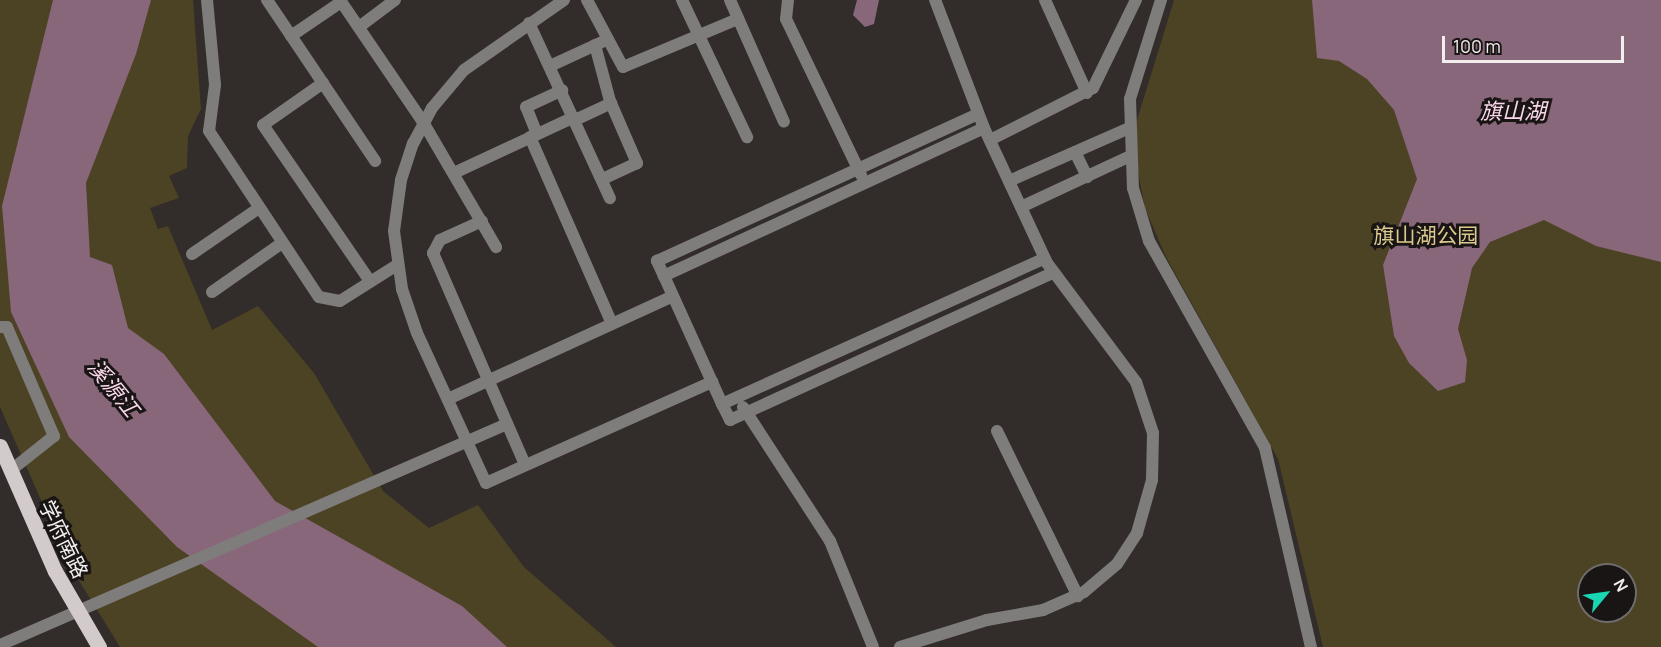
<!DOCTYPE html>
<meta charset="utf-8">
<style>
body{margin:0}
#map{position:relative;width:1661px;height:647px;overflow:hidden;background:#322c2a;font-family:Manrope,"Noto Sans SC",sans-serif}
div>[style]{position:absolute}
[style*='--x']{left:calc(var(--x)*1px);top:calc(var(--y)*1px);width:calc(var(--w)*1px);rotate:calc(var(--a)*1deg)}
.green>*{inset:0;background:#4c4224}
.water>*{inset:0;background:#88677a}
.minor>*{height:12px;margin:-6px;padding:0 6px;transform-origin:6px;border-radius:6px;background:#7f7c7c}
.major>*{height:15px;margin:-7.5px;padding:0 7.5px;transform-origin:7.5px;border-radius:7.5px;background:#d2cacb}
span{translate:-50% -50%;white-space:nowrap;text-align:center;line-height:1.15;-webkit-text-stroke:6px #181514;paint-order:stroke}
.park-label{font-size:21px;color:#dbc98d}
.street-label{font-size:21px;color:#f2eeed}
.water-label{font-size:22px;color:#fad6ea;font-style:italic}
.north{position:absolute;left:1577px;top:563px;width:60px;height:60px;box-sizing:border-box;background:#181514;border:2px solid #6f6c6b;border-radius:50%;rotate:61deg;font-size:16px;font-weight:700;line-height:24px;text-align:center;color:#f2eeed}
.north::after{content:'';display:block;margin:auto;width:21px;height:27px;background:#19d5b2;clip-path:polygon(50% 0,100% 100%,50% 72%,0 100%)}
.scale{position:absolute;left:1442px;top:36px;width:182px;height:27px;box-sizing:border-box;border:3px solid #f2eeed;border-top:0;padding-left:8px;font-size:18px;line-height:21px;white-space:nowrap;color:#f2eeed;-webkit-text-stroke:4px #181514;paint-order:stroke}
</style>
<div id="map">
<div class="green">
<i style="clip-path:polygon(0 0,193px 0,201px 109px,188px 136px,187px 168px,169px 176px,179px 198px,150px 208px,158px 229px,168px 226px,212px 330px,258px 306px,314px 373px,383px 491px,429px 528px,478px 505px,524px 567px,616px 647px,120px 647px,70px 566px,0 407px)"></i>
<i style="clip-path:polygon(evenodd,1174px 0,1661px 0,1661px 647px,1323px 647px,1278px 459px,1166px 257px,1145px 208px,1136px 162px,1137px 120px,1174px 0,1589px 575px,1625px 575px,1625px 611px,1589px 611px,1589px 575px)"></i>
</div>
<div class="water">
<i style="clip-path:polygon(53px 0,151px 0,136px 54px,86px 183px,90px 257px,112px 265px,128px 328px,164px 354px,275px 501px,462px 606px,507px 647px,318px 647px,177px 547px,69px 437px,11px 312px,2px 206px)"></i>
<i style="clip-path:polygon(857px 0,879px 0,874px 24px,865px 27px,853px 15px)"></i>
<i style="clip-path:polygon(1312px 0,1661px 0,1661px 262px,1596px 246px,1544px 220px,1490px 242px,1472px 268px,1458px 329px,1467px 360px,1465px 382px,1438px 391px,1409px 363px,1394px 336px,1383px 265px,1417px 179px,1394px 110px,1367px 79px,1339px 61px,1317px 58px)"></i>
</div>
<div class="minor">
<i style="--x:207;--y:0;--w:85;--a:84.6"></i>
<i style="--x:215;--y:85;--w:46;--a:97.4"></i>
<i style="--x:209;--y:131;--w:199;--a:56.5"></i>
<i style="--x:319;--y:297;--w:21;--a:11"></i>
<i style="--x:340;--y:301;--w:67;--a:-32.3"></i>
<i style="--x:267;--y:0;--w:194;--a:56.1"></i>
<i style="--x:340;--y:0;--w:148;--a:55.8"></i>
<i style="--x:423;--y:122;--w:145;--a:59.7"></i>
<i style="--x:564;--y:0;--w:122;--a:145"></i>
<i style="--x:464;--y:70;--w:50;--a:130.1"></i>
<i style="--x:432;--y:108;--w:40;--a:118"></i>
<i style="--x:413;--y:143;--w:39;--a:108"></i>
<i style="--x:401;--y:180;--w:51;--a:97.8"></i>
<i style="--x:394;--y:231;--w:59;--a:82.1"></i>
<i style="--x:402;--y:289;--w:46;--a:71.2"></i>
<i style="--x:417;--y:333;--w:165;--a:65.3"></i>
<i style="--x:486;--y:483;--w:248;--a:-24.1"></i>
<i style="--x:587;--y:0;--w:76;--a:61.8"></i>
<i style="--x:623;--y:67;--w:125;--a:-22.7"></i>
<i style="--x:682;--y:0;--w:152;--a:64.6"></i>
<i style="--x:730;--y:0;--w:133;--a:66.1"></i>
<i style="--x:788;--y:0;--w:19;--a:96"></i>
<i style="--x:786;--y:19;--w:173;--a:64.3"></i>
<i style="--x:1045;--y:0;--w:102;--a:65.7"></i>
<i style="--x:1161;--y:0;--w:104;--a:107.4"></i>
<i style="--x:1130;--y:99;--w:89;--a:88.1"></i>
<i style="--x:1133;--y:188;--w:55;--a:73.2"></i>
<i style="--x:1149;--y:241;--w:237;--a:60.7"></i>
<i style="--x:1265;--y:448;--w:204;--a:77"></i>
<i style="--x:529;--y:23;--w:193;--a:65.2"></i>
<i style="--x:359;--y:27;--w:45;--a:-36.9"></i>
<i style="--x:291;--y:36;--w:60;--a:-34.2"></i>
<i style="--x:595;--y:45;--w:58;--a:75"></i>
<i style="--x:610;--y:101;--w:68;--a:66.5"></i>
<i style="--x:637;--y:163;--w:38;--a:155"></i>
<i style="--x:550;--y:66;--w:57;--a:-24.8"></i>
<i style="--x:323;--y:83;--w:73;--a:145"></i>
<i style="--x:263;--y:125;--w:189;--a:55.6"></i>
<i style="--x:575;--y:120;--w:40;--a:-25"></i>
<i style="--x:984;--y:128;--w:353;--a:155.2"></i>
<i style="--x:664;--y:276;--w:141;--a:65.6"></i>
<i style="--x:722;--y:404;--w:18;--a:63"></i>
<i style="--x:730;--y:420;--w:355;--a:-24.5"></i>
<i style="--x:537;--y:134;--w:29;--a:-112"></i>
<i style="--x:526;--y:107;--w:40;--a:-25"></i>
<i style="--x:530;--y:137;--w:204;--a:66.3"></i>
<i style="--x:990;--y:140;--w:115;--a:-26.8"></i>
<i style="--x:1093;--y:88;--w:98;--a:-64"></i>
<i style="--x:1075;--y:152;--w:28;--a:64"></i>
<i style="--x:454;--y:173;--w:132;--a:-25"></i>
<i style="--x:1009;--y:181;--w:129;--a:-23.8"></i>
<i style="--x:1021;--y:207;--w:118;--a:-25"></i>
<i style="--x:482;--y:221;--w:46;--a:155.7"></i>
<i style="--x:440;--y:240;--w:15;--a:118"></i>
<i style="--x:433;--y:253;--w:231;--a:66.5"></i>
<i style="--x:192;--y:254;--w:81;--a:-34.5"></i>
<i style="--x:664;--y:276;--w:17;--a:-115"></i>
<i style="--x:657;--y:261;--w:353;--a:-24.6"></i>
<i style="--x:212;--y:292;--w:85;--a:-35"></i>
<i style="--x:0;--y:327;--w:7;--a:0"></i>
<i style="--x:7;--y:327;--w:119;--a:66.7"></i>
<i style="--x:54;--y:436;--w:56;--a:141.5"></i>
<i style="--x:448;--y:399;--w:247;--a:-24.6"></i>
<i style="--x:722;--y:404;--w:354;--a:-24.3"></i>
<i style="--x:743;--y:407;--w:160;--a:57"></i>
<i style="--x:830;--y:541;--w:114;--a:67.9"></i>
<i style="--x:997;--y:431;--w:184;--a:63.9"></i>
<i style="--x:0;--y:645;--w:553;--a:-23.55"></i>
<i style="--x:900;--y:647;--w:91;--a:-17.2"></i>
<i style="--x:987;--y:620;--w:57;--a:-10.1"></i>
<i style="--x:1043;--y:610;--w:45;--a:-23.7"></i>
<i style="--x:1084;--y:592;--w:43;--a:-40.3"></i>
<i style="--x:1117;--y:564;--w:37;--a:-57"></i>
<i style="--x:1137;--y:533;--w:55;--a:-74.2"></i>
<i style="--x:1152;--y:480;--w:47;--a:-88.8"></i>
<i style="--x:1153;--y:433;--w:54;--a:-108.4"></i>
<i style="--x:1136;--y:382;--w:149;--a:-126.8"></i>
<i style="--x:1047;--y:263;--w:149;--a:-115"></i>
<i style="--x:984;--y:128;--w:137;--a:-110.9"></i>
</div>
<div class="major">
<i style="--x:0;--y:446;--w:137;--a:66.3"></i>
<i style="--x:55;--y:571;--w:88;--a:59.9"></i>
</div>
<div class="park-label">
<span style="left:1426px;top:235px">旗山湖公园</span>
</div>
<div class="street-label">
<span style="left:64px;top:539px;rotate:64deg">学府南路</span>
</div>
<div class="water-label">
<span style="left:1513px;top:112px">旗山湖</span>
<span style="left:113px;top:388px;rotate:51deg">溪源江</span>
</div>
<div class="north">N</div>
<div class="scale">100 m</div>
</div>
